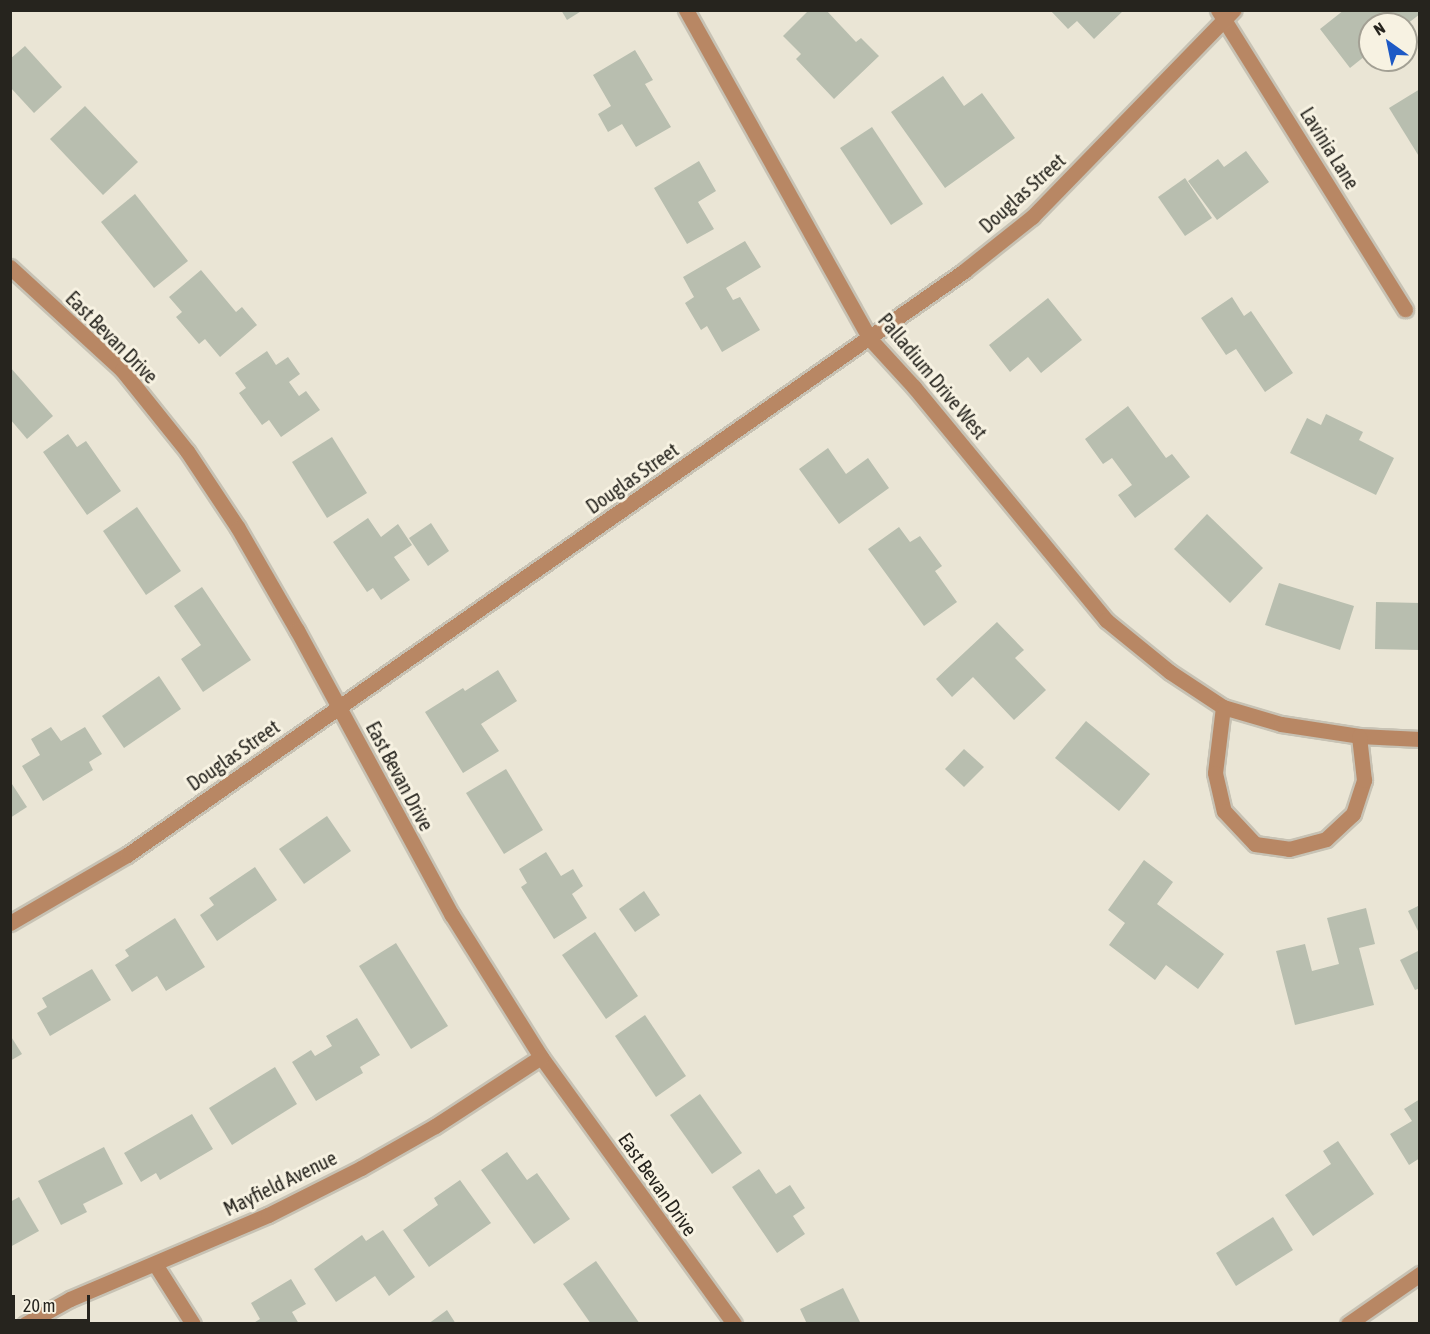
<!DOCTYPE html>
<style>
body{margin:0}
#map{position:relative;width:1430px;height:1334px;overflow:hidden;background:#eae5d5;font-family:"Asap Condensed",sans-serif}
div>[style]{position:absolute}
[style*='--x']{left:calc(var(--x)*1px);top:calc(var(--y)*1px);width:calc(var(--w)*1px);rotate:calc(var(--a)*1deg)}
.building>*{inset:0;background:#b8beaf}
.roads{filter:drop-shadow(2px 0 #c7c2b4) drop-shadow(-2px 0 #c7c2b4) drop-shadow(0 2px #c7c2b4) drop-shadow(0 -2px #c7c2b4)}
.minor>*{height:15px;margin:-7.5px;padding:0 7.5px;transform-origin:7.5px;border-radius:7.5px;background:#b88764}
span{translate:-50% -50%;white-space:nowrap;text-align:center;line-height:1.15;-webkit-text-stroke:6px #f7f2e2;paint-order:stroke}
.street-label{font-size:20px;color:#26241e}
.frame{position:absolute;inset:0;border:12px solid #26241e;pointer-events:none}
.north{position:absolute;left:1358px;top:12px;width:60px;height:60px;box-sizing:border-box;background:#f7f2e2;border:2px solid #a3a094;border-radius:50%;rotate:327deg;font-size:16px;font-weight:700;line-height:24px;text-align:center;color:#26241e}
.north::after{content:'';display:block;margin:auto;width:21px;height:27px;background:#1d59c5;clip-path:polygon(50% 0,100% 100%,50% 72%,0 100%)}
.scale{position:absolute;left:12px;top:1295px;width:78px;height:27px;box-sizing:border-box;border:3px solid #26241e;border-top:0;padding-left:8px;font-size:18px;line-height:21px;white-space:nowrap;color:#26241e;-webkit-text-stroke:4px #f7f2e2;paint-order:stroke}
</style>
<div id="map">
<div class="building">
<div style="clip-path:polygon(561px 10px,583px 10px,567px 20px)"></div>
<div style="clip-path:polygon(809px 10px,826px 10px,856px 42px,861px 38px,879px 56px,834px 99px,796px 59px,801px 54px,783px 36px)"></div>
<div style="clip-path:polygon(1050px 10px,1124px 10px,1094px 39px,1077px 21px,1068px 29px)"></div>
<div style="clip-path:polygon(1344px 10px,1420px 10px,1420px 14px,1407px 24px,1370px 24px,1370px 52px,1350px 68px,1320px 29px)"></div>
<div style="clip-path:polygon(25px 46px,62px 87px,34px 113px,10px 87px,10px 59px)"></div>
<div style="clip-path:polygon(635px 50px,653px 80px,645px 84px,671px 127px,636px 147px,622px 124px,608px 132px,598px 114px,611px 106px,593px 75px)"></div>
<div style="clip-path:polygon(943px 76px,964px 106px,982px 93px,1015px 138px,945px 188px,891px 112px)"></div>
<div style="clip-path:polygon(1420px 89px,1420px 158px,1389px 108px)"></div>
<div style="clip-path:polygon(85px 106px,138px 162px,103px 195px,50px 139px)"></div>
<div style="clip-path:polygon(872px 127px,923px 204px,891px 225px,840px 148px)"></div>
<div style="clip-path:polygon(1246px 151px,1269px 182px,1217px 220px,1188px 181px,1218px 159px,1224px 167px)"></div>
<div style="clip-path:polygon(699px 161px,716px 191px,698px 202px,714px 229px,687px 244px,654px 188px)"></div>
<div style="clip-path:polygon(1185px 178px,1212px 218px,1185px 236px,1158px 197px)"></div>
<div style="clip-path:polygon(135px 194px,188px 261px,154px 288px,101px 222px)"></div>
<div style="clip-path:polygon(745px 241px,761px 267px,726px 288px,733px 300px,740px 297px,760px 330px,722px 352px,707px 326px,701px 330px,685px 303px,694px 297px,683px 277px)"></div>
<div style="clip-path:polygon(201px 270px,236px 312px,242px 307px,257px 325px,220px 357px,205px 339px,199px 344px,176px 317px,182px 312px,169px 297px)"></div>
<div style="clip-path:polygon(1232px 297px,1244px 316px,1251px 311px,1293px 373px,1265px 392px,1236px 349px,1226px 355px,1201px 318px)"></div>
<div style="clip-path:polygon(1048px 298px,1082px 340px,1041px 373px,1028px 357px,1010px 372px,989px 345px)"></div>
<div style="clip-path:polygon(267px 351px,276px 365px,288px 357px,300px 374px,289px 382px,299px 396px,306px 391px,320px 410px,281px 437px,269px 420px,262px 425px,239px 393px,246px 388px,235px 373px)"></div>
<div style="clip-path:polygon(10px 367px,53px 416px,27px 439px,10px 419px)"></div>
<div style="clip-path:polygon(1128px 406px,1166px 458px,1172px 454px,1190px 477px,1135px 518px,1118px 495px,1132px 485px,1112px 458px,1103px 464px,1085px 439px)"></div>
<div style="clip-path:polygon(1326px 414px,1363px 432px,1359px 440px,1394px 458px,1376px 495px,1290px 453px,1307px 418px,1321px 425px)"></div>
<div style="clip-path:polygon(68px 434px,77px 447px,86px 441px,121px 491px,87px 515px,43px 452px)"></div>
<div style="clip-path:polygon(332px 437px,367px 493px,327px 518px,292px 462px)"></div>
<div style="clip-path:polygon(828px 448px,846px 474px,868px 458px,889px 488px,839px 524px,799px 469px)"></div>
<div style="clip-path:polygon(137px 507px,181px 571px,146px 595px,103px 531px)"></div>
<div style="clip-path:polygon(1207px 514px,1263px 568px,1230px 603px,1174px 549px)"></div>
<div style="clip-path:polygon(368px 518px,381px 537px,398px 524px,412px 545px,394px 557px,410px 580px,381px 600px,373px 588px,367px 592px,333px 542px)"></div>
<div style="clip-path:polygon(431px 523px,449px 551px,428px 566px,409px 538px)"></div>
<div style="clip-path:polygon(899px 527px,910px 542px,920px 536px,942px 566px,935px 571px,957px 602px,924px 626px,868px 549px)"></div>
<div style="clip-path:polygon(1279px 583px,1354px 606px,1340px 650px,1265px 625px)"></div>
<div style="clip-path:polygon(202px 587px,251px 660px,203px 692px,181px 659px,201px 645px,174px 606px)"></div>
<div style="clip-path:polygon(1376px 602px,1420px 603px,1420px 650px,1375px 649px)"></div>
<div style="clip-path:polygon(997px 622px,1024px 650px,1015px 658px,1046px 690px,1014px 720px,973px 677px,952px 697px,936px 679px)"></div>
<div style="clip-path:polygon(498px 670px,517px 701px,481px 724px,499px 751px,463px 773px,425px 712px,463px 688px,465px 691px)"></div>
<div style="clip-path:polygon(159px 676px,181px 709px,124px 748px,102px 716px)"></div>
<div style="clip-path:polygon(1086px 721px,1150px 774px,1119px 811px,1055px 758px)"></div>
<div style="clip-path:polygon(51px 727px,61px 741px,85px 727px,102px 754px,89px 762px,93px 770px,43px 801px,22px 766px,40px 755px,31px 739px)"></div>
<div style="clip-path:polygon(964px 749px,984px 767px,964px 787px,945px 769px)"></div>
<div style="clip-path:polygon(506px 769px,543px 830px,504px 854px,466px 793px)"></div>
<div style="clip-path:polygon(10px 781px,27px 807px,10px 818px)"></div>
<div style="clip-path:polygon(327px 816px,351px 851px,304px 884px,279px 849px)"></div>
<div style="clip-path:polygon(546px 852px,561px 876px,573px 869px,583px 886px,572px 894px,587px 918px,554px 939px,521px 887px,527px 883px,519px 869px)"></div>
<div style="clip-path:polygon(1144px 860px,1173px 882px,1157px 904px,1224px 954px,1198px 989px,1166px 965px,1155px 980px,1109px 945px,1125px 923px,1108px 910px)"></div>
<div style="clip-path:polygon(255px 867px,277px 900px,217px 941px,200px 915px,214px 905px,209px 898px)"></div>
<div style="clip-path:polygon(644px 891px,660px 915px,635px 932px,619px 909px)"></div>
<div style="clip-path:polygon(1420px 905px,1420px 935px,1408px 911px)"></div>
<div style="clip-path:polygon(1366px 908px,1375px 944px,1359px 948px,1374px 1005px,1295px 1025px,1276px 951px,1305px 944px,1312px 971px,1339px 964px,1327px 918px)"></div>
<div style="clip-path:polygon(175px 918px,205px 967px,166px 991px,157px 976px,132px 992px,115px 965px,129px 956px,125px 950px)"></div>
<div style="clip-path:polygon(595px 932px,638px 996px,606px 1019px,562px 955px)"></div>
<div style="clip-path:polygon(396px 943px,448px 1026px,411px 1049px,359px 966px)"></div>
<div style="clip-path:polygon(1420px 950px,1420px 988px,1415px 990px,1400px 960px)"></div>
<div style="clip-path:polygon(92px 969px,111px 1000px,50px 1036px,37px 1013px,47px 1007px,42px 998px)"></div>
<div style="clip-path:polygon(645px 1015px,686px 1076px,656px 1097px,615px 1036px)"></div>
<div style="clip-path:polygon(357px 1018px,380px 1055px,360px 1067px,363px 1073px,316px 1101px,292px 1062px,311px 1050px,315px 1056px,332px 1046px,326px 1036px)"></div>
<div style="clip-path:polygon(10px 1035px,22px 1054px,10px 1061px)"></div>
<div style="clip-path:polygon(275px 1067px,297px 1104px,232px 1145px,209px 1108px)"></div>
<div style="clip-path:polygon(700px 1094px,742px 1153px,712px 1174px,670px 1115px)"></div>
<div style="clip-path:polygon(1420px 1099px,1420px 1158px,1409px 1165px,1390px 1134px,1412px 1121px,1404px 1109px)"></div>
<div style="clip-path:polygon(192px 1114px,213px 1149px,160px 1180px,156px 1173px,141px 1182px,124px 1153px)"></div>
<div style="clip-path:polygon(1338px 1141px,1374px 1194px,1313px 1236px,1285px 1195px,1331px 1164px,1323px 1151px)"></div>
<div style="clip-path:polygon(104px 1147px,123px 1184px,83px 1204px,87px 1212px,61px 1225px,38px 1181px)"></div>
<div style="clip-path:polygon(507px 1152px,527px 1180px,537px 1173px,570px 1219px,534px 1244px,481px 1170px)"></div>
<div style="clip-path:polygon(759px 1169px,776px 1194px,790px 1185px,805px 1208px,793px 1216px,805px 1234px,777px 1253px,732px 1187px)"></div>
<div style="clip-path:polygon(460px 1180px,491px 1223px,429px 1267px,403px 1230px,438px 1205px,434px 1198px)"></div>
<div style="clip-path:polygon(19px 1197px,39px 1231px,10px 1247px,10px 1202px)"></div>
<div style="clip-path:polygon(1273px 1217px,1293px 1250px,1236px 1286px,1216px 1253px)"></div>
<div style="clip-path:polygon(383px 1230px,415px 1277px,389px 1296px,375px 1276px,336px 1302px,314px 1269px,362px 1235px,366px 1241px)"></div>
<div style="clip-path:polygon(596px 1261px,640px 1324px,591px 1324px,563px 1284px)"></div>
<div style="clip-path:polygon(291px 1279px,306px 1304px,292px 1312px,299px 1324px,252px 1324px,260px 1319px,251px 1303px)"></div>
<div style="clip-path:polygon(843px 1288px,861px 1324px,807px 1324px,800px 1309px)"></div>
<div style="clip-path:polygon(447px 1310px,456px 1324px,428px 1324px)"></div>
</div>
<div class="roads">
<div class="minor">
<div style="--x:686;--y:10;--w:377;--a:60.8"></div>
<div style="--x:870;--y:339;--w:65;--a:47.5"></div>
<div style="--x:914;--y:387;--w:302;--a:50.5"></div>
<div style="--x:1106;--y:620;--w:82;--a:39.1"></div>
<div style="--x:1170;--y:672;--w:64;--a:33.4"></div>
<div style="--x:1223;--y:707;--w:60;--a:16.3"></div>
<div style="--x:1281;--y:724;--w:79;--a:8.7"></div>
<div style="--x:1359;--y:736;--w:61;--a:2.8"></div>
<div style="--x:1218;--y:10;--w:353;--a:58"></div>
<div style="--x:10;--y:267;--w:152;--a:42.6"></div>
<div style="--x:122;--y:370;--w:104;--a:51.3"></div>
<div style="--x:187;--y:451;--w:92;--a:56.5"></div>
<div style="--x:238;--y:528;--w:118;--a:60"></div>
<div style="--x:297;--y:630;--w:324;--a:61.5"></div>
<div style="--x:452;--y:915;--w:168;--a:57.9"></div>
<div style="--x:541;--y:1057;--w:329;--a:54.1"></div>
<div style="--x:1223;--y:707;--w:66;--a:96.9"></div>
<div style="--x:1215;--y:773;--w:39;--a:77"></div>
<div style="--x:1224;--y:811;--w:45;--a:46.8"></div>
<div style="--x:1255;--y:844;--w:34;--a:8"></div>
<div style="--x:1289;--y:849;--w:38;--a:-15"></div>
<div style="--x:1326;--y:839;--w:37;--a:-43"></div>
<div style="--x:1353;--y:814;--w:36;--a:-72"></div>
<div style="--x:1364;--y:780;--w:44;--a:-96.5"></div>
<div style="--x:10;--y:923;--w:135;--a:-30.2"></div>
<div style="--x:127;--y:855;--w:1021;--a:-34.9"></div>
<div style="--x:964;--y:271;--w:87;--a:-38.5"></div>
<div style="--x:1032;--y:217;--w:289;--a:-45.8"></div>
<div style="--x:155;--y:1264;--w:71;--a:57.7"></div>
<div style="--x:25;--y:1324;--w:51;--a:-29.1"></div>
<div style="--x:70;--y:1299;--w:215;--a:-23"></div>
<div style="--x:268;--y:1215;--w:104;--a:-26.8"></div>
<div style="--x:361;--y:1168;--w:85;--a:-29.6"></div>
<div style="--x:435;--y:1126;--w:126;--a:-33.1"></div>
<div style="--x:1348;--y:1324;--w:88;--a:-34.8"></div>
</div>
</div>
<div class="street-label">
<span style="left:1330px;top:148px;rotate:58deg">Lavinia Lane</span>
<span style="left:1022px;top:193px;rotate:-42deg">Douglas Street</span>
<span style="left:112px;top:337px;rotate:45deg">East Bevan Drive</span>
<span style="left:933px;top:376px;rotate:50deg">Palladium Drive West</span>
<span style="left:632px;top:478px;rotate:-35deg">Douglas Street</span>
<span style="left:233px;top:755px;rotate:-35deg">Douglas Street</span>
<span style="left:400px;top:776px;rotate:62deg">East Bevan Drive</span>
<span style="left:280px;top:1183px;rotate:-26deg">Mayfield Avenue</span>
<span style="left:658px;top:1184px;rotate:55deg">East Bevan Drive</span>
</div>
<div class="frame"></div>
<div class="north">N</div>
<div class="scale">20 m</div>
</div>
